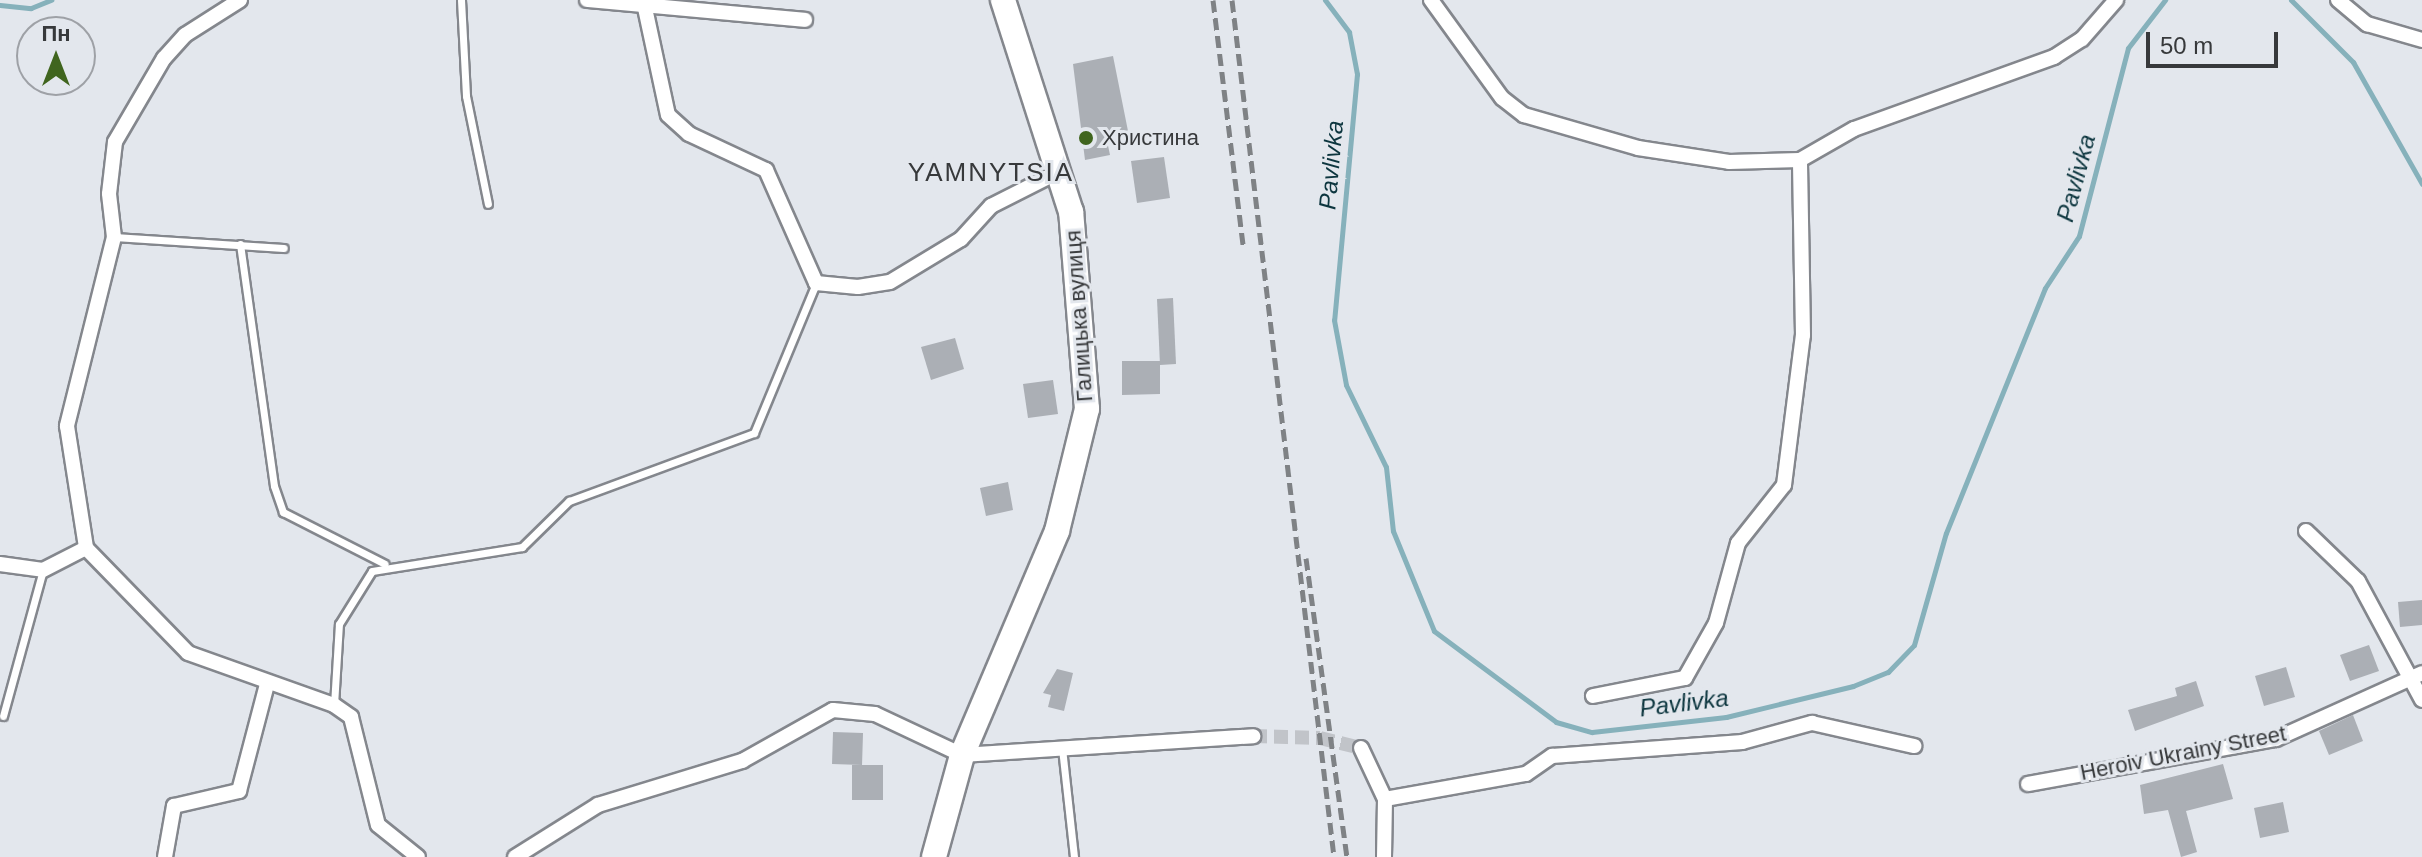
<!DOCTYPE html>
<meta charset="utf-8">
<style>
body{margin:0}
#map{position:relative;width:2422px;height:857px;overflow:hidden;background:#e3e7ed;font-family:Arial,sans-serif}
div>[style]{position:absolute}
[style*='--x']{left:calc(var(--x)*1px);top:calc(var(--y)*1px);width:calc(var(--w)*1px);rotate:calc(var(--a)*1deg)}
.stream>*{height:5px;margin:-2.5px;padding:0 2.5px;transform-origin:2.5px;border-radius:2.5px;background:#86b1bb}
.building>*{inset:0;background:#abafb5}
.street-tunnel>*{height:14px;margin-top:-7px;transform-origin:0;background:repeating-linear-gradient(90deg,#c1c4c9 0 14px,transparent 0 21px)}
.roads{filter:drop-shadow(2px 0 #84878d) drop-shadow(-2px 0 #84878d) drop-shadow(0 2px #84878d) drop-shadow(0 -2px #84878d)}
.lane>*{height:7px;margin:-3.5px;padding:0 3.5px;transform-origin:3.5px;border-radius:3.5px;background:#fff}
.street>*{height:14px;margin:-7px;padding:0 7px;transform-origin:7px;border-radius:7px;background:#fff}
.primary>*{height:24px;margin:-12px;padding:0 12px;transform-origin:12px;border-radius:12px;background:#fff}
.rail>*{height:5px;margin-top:-2.5px;transform-origin:0;background:repeating-linear-gradient(90deg,#7f8285 0 12px,transparent 0 18px)}
.dots>*{width:22px;height:22px;translate:-50% -50%;box-sizing:border-box;border:4px solid #e3e7ed;border-radius:50%}
span{translate:-50% -50%;white-space:nowrap;text-align:center;line-height:1.15;-webkit-text-stroke:6px #e3e7ed;paint-order:stroke}
.poi-label{font-size:22px;color:#37393b}
.left{translate:0 -50%;text-align:left}
.street-label{font-size:22px;color:#37393b}
.water-label{font-size:24px;color:#0d363f;font-style:italic}
.quarter-label{font-size:26px;color:#37393b;letter-spacing:2px}
.north{position:absolute;left:16px;top:16px;width:80px;height:80px;box-sizing:border-box;background:#e3e7ed;border:2px solid #9ea1a6;border-radius:50%;rotate:0deg;font-size:22px;font-weight:700;line-height:32px;text-align:center;color:#37393b}
.north::after{content:'';display:block;margin:auto;width:28px;height:36px;background:#40651e;clip-path:polygon(50% 0,100% 100%,50% 72%,0 100%)}
.scale{position:absolute;left:2146px;top:32px;width:132px;height:36px;box-sizing:border-box;border:4px solid #37393b;border-top:0;padding-left:10px;font-size:24px;line-height:28px;white-space:nowrap;color:#37393b;-webkit-text-stroke:6px #e3e7ed;paint-order:stroke}
</style>
<div id="map">
<div class="stream">
<div style="--x:1325;--y:0;--w:40;--a:53"></div>
<div style="--x:1349;--y:32;--w:43;--a:79.2"></div>
<div style="--x:1357;--y:74;--w:247;--a:95.3"></div>
<div style="--x:1334;--y:320;--w:66;--a:79.5"></div>
<div style="--x:1346;--y:385;--w:91;--a:64"></div>
<div style="--x:1386;--y:467;--w:64;--a:83.8"></div>
<div style="--x:1393;--y:531;--w:108;--a:67.7"></div>
<div style="--x:1434;--y:631;--w:152;--a:36.7"></div>
<div style="--x:1556;--y:722;--w:37;--a:16"></div>
<div style="--x:1592;--y:732;--w:135;--a:-6.4"></div>
<div style="--x:1726;--y:717;--w:131;--a:-13.7"></div>
<div style="--x:1853;--y:686;--w:38;--a:-22"></div>
<div style="--x:1888;--y:672;--w:37;--a:-46"></div>
<div style="--x:1914;--y:645;--w:116;--a:-74.1"></div>
<div style="--x:1946;--y:533;--w:264;--a:-68"></div>
<div style="--x:2045;--y:288;--w:62;--a:-56.8"></div>
<div style="--x:2079;--y:236;--w:194;--a:-75.4"></div>
<div style="--x:2128;--y:48;--w:61;--a:-52.4"></div>
<div style="--x:2291;--y:0;--w:88;--a:45"></div>
<div style="--x:2353;--y:62;--w:140;--a:60.5"></div>
<div style="--x:0;--y:5;--w:31;--a:6"></div>
<div style="--x:31;--y:8;--w:22;--a:-22"></div>
</div>
<div class="building">
<div style="clip-path:polygon(1113px 56px,1128px 131px,1106px 136px,1110px 155px,1085px 160px,1073px 64px)"></div>
<div style="clip-path:polygon(1164px 157px,1170px 198px,1137px 203px,1131px 161px)"></div>
<div style="clip-path:polygon(1173px 298px,1176px 364px,1160px 365px,1157px 299px)"></div>
<div style="clip-path:polygon(955px 338px,964px 369px,931px 380px,921px 347px)"></div>
<div style="clip-path:polygon(1122px 361px,1160px 361px,1160px 394px,1122px 395px)"></div>
<div style="clip-path:polygon(1053px 380px,1058px 414px,1028px 418px,1023px 384px)"></div>
<div style="clip-path:polygon(1008px 482px,1013px 510px,986px 516px,980px 488px)"></div>
<div style="clip-path:polygon(2422px 600px,2422px 625px,2400px 627px,2398px 602px)"></div>
<div style="clip-path:polygon(2369px 645px,2379px 671px,2350px 681px,2340px 655px)"></div>
<div style="clip-path:polygon(2286px 667px,2295px 697px,2264px 706px,2255px 676px)"></div>
<div style="clip-path:polygon(1057px 669px,1073px 673px,1064px 711px,1048px 707px,1051px 695px,1043px 693px)"></div>
<div style="clip-path:polygon(2196px 681px,2204px 706px,2135px 731px,2128px 710px,2177px 696px,2175px 688px)"></div>
<div style="clip-path:polygon(2353px 715px,2363px 741px,2329px 755px,2319px 731px)"></div>
<div style="clip-path:polygon(833px 732px,863px 733px,862px 765px,832px 764px)"></div>
<div style="clip-path:polygon(2223px 764px,2233px 799px,2186px 811px,2197px 852px,2181px 857px,2168px 810px,2144px 814px,2140px 785px)"></div>
<div style="clip-path:polygon(852px 765px,883px 765px,883px 800px,852px 800px)"></div>
<div style="clip-path:polygon(2283px 802px,2289px 832px,2260px 838px,2254px 808px)"></div>
</div>
<div class="street-tunnel">
<div style="--x:1253;--y:736;--w:67;--a:1.7"></div>
<div style="--x:1320;--y:738;--w:42;--a:13.7"></div>
</div>
<div class="roads">
<div class="lane">
<div style="--x:461;--y:0;--w:96;--a:87"></div>
<div style="--x:466;--y:96;--w:110;--a:78.5"></div>
<div style="--x:114;--y:237;--w:170;--a:3.7"></div>
<div style="--x:240;--y:244;--w:244;--a:82"></div>
<div style="--x:274;--y:486;--w:28;--a:71"></div>
<div style="--x:283;--y:512;--w:114;--a:27"></div>
<div style="--x:334;--y:705;--w:81;--a:-86.5"></div>
<div style="--x:339;--y:624;--w:62;--a:-58.1"></div>
<div style="--x:372;--y:571;--w:152;--a:-9.1"></div>
<div style="--x:522;--y:547;--w:66;--a:-44.4"></div>
<div style="--x:569;--y:501;--w:197;--a:-20.2"></div>
<div style="--x:754;--y:433;--w:162;--a:-67.5"></div>
<div style="--x:3;--y:716;--w:151;--a:-74.7"></div>
<div style="--x:1062;--y:748;--w:110;--a:83.7"></div>
</div>
<div class="street">
<div style="--x:240;--y:0;--w:65;--a:147.5"></div>
<div style="--x:185;--y:35;--w:31;--a:132"></div>
<div style="--x:164;--y:58;--w:97;--a:120.3"></div>
<div style="--x:115;--y:142;--w:52;--a:96.6"></div>
<div style="--x:109;--y:194;--w:43;--a:83.4"></div>
<div style="--x:114;--y:237;--w:195;--a:104"></div>
<div style="--x:67;--y:426;--w:123;--a:81.1"></div>
<div style="--x:86;--y:548;--w:146;--a:45.8"></div>
<div style="--x:188;--y:653;--w:155;--a:19.6"></div>
<div style="--x:334;--y:705;--w:21;--a:35"></div>
<div style="--x:351;--y:717;--w:111;--a:76"></div>
<div style="--x:378;--y:825;--w:51;--a:38.7"></div>
<div style="--x:587;--y:0;--w:219;--a:5.2"></div>
<div style="--x:1431;--y:0;--w:121;--a:54.1"></div>
<div style="--x:1502;--y:98;--w:28;--a:38"></div>
<div style="--x:1524;--y:115;--w:119;--a:16.1"></div>
<div style="--x:1638;--y:148;--w:92;--a:8.7"></div>
<div style="--x:1729;--y:162;--w:71;--a:-1.6"></div>
<div style="--x:1800;--y:160;--w:62;--a:-29.9"></div>
<div style="--x:1854;--y:129;--w:213;--a:-19.8"></div>
<div style="--x:2054;--y:57;--w:33;--a:-33"></div>
<div style="--x:2082;--y:39;--w:52;--a:-48.9"></div>
<div style="--x:2338;--y:0;--w:38;--a:40"></div>
<div style="--x:2367;--y:24;--w:57;--a:16.2"></div>
<div style="--x:645;--y:8;--w:109;--a:77.9"></div>
<div style="--x:668;--y:115;--w:28;--a:42"></div>
<div style="--x:689;--y:134;--w:85;--a:25.1"></div>
<div style="--x:766;--y:170;--w:124;--a:66.1"></div>
<div style="--x:816;--y:283;--w:42;--a:5.4"></div>
<div style="--x:858;--y:287;--w:32;--a:-9"></div>
<div style="--x:890;--y:282;--w:83;--a:-31.2"></div>
<div style="--x:961;--y:239;--w:45;--a:-47.7"></div>
<div style="--x:991;--y:206;--w:77;--a:-26.9"></div>
<div style="--x:2306;--y:531;--w:72;--a:43.9"></div>
<div style="--x:2358;--y:581;--w:135;--a:61.7"></div>
<div style="--x:0;--y:564;--w:43;--a:7.9"></div>
<div style="--x:43;--y:570;--w:48;--a:-27.1"></div>
<div style="--x:1593;--y:696;--w:94;--a:-11.1"></div>
<div style="--x:1685;--y:678;--w:63;--a:-60.6"></div>
<div style="--x:1716;--y:623;--w:83;--a:-74.6"></div>
<div style="--x:1738;--y:543;--w:74;--a:-51.6"></div>
<div style="--x:1784;--y:485;--w:151;--a:-82.8"></div>
<div style="--x:1803;--y:335;--w:175;--a:-91"></div>
<div style="--x:1361;--y:748;--w:56;--a:64.8"></div>
<div style="--x:2028;--y:784;--w:252;--a:-10.3"></div>
<div style="--x:2276;--y:739;--w:160;--a:-24.3"></div>
<div style="--x:165;--y:857;--w:52;--a:-80"></div>
<div style="--x:174;--y:806;--w:67;--a:-13"></div>
<div style="--x:239;--y:791;--w:111;--a:-75.3"></div>
<div style="--x:515;--y:857;--w:98;--a:-32.1"></div>
<div style="--x:598;--y:805;--w:151;--a:-17"></div>
<div style="--x:742;--y:761;--w:104;--a:-29.3"></div>
<div style="--x:833;--y:710;--w:42;--a:5.4"></div>
<div style="--x:875;--y:714;--w:96;--a:25.2"></div>
<div style="--x:962;--y:755;--w:292;--a:-3.7"></div>
<div style="--x:1384;--y:857;--w:58;--a:-89"></div>
<div style="--x:1385;--y:799;--w:143;--a:-10.1"></div>
<div style="--x:1526;--y:774;--w:32;--a:-35"></div>
<div style="--x:1552;--y:756;--w:191;--a:-4.2"></div>
<div style="--x:1742;--y:742;--w:73;--a:-15.2"></div>
<div style="--x:1812;--y:723;--w:105;--a:12.7"></div>
</div>
<div class="primary">
<div style="--x:934;--y:857;--w:106;--a:-74.6"></div>
<div style="--x:962;--y:755;--w:243;--a:-67"></div>
<div style="--x:1057;--y:531;--w:126;--a:-76.2"></div>
<div style="--x:1087;--y:409;--w:198;--a:-94.6"></div>
<div style="--x:1071;--y:212;--w:223;--a:-107.8"></div>
</div>
</div>
<div class="rail">
<div style="--x:1213;--y:0;--w:247;--a:83"></div>
<div style="--x:1232;--y:0;--w:863;--a:83.21"></div>
<div style="--x:1306;--y:558;--w:302;--a:82.2"></div>
</div>
<div class="dots">
<div style="left:1086px;top:138px;background:#40651e"></div>
</div>
<div class="poi-label">
<span class="left" style="left:1102px;top:138px">Христина</span>
</div>
<div class="street-label">
<span style="left:1079px;top:316px;rotate:-94deg">Галицька вулиця</span>
<span style="left:2183px;top:753px;rotate:-11deg">Heroiv Ukrainy Street</span>
</div>
<div class="water-label">
<span style="left:1331px;top:165px;rotate:-85deg">Pavlivka</span>
<span style="left:2076px;top:178px;rotate:-75deg">Pavlivka</span>
<span style="left:1684px;top:703px;rotate:-7deg">Pavlivka</span>
</div>
<div class="quarter-label">
<span style="left:991px;top:173px">YAMNYTSIA</span>
</div>
<div class="north">Пн</div>
<div class="scale">50 m</div>
</div>
